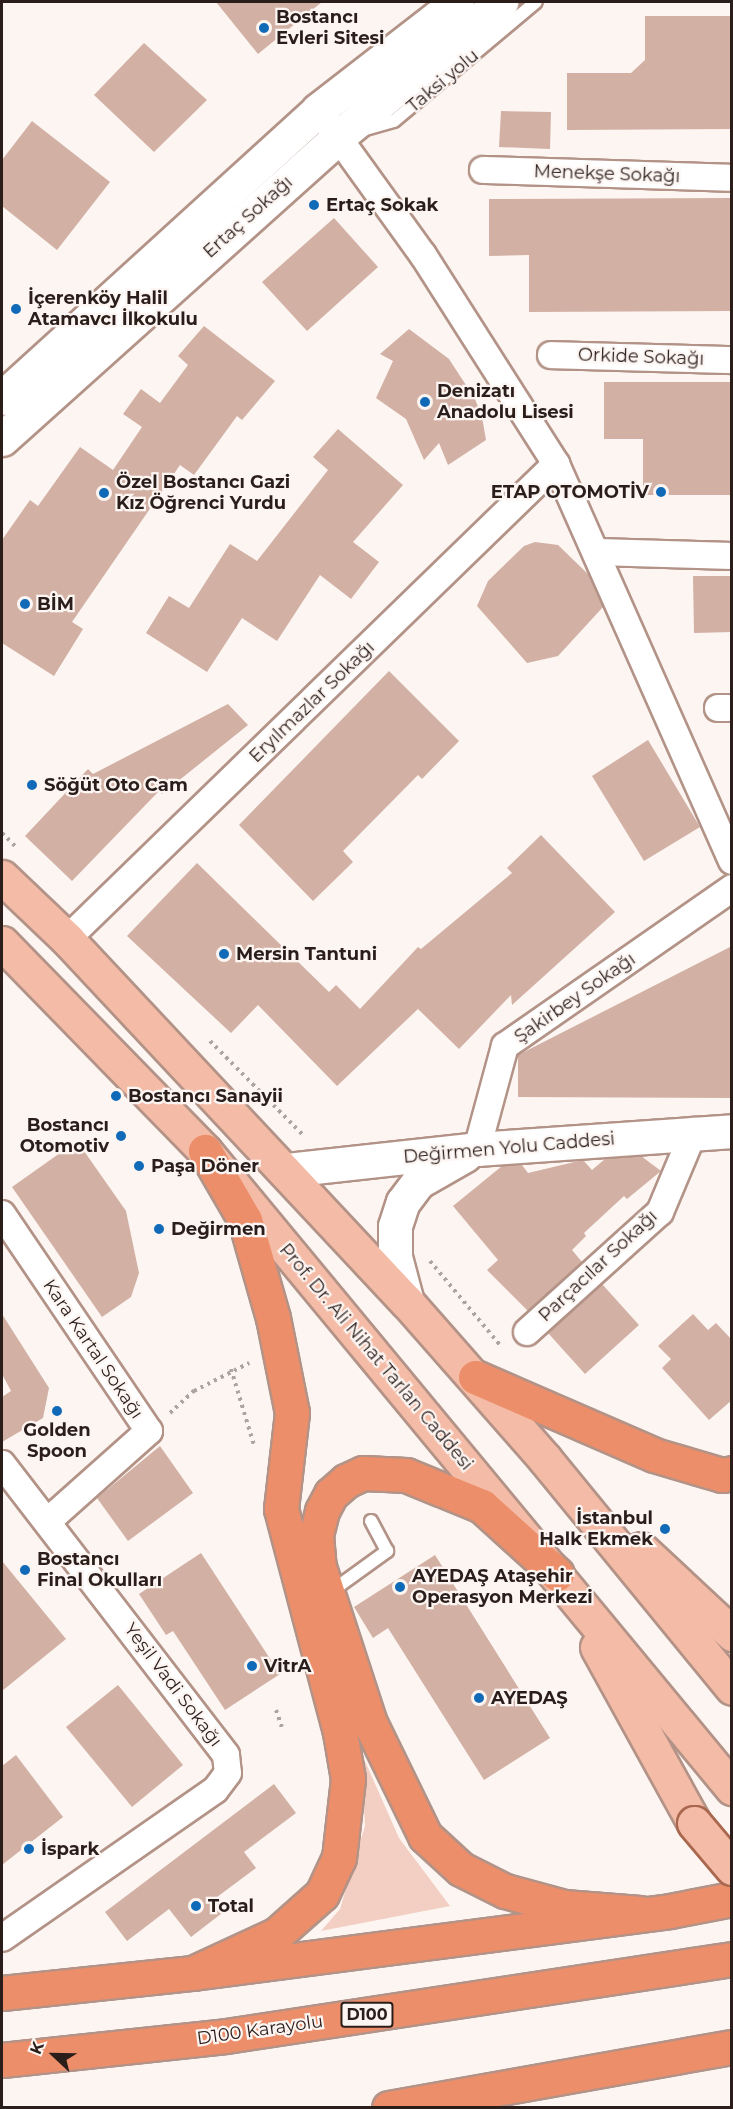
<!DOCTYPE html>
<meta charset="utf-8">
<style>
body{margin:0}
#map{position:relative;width:733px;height:2109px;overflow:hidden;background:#fcf5f2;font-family:Montserrat,sans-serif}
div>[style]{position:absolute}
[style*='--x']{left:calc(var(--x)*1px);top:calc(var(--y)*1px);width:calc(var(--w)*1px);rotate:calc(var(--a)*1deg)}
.green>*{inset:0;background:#f2cfc2}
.building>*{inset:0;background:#d2b0a4}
.path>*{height:4px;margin-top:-2px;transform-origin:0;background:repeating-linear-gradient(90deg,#ada4a1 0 3px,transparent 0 7.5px)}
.roads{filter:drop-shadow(2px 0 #b39387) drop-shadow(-2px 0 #b39387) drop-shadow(0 2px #b39387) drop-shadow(0 -2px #b39387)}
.lane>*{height:12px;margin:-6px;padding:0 6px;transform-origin:6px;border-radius:6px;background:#fff}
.street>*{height:26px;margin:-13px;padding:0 13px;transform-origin:13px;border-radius:13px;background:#fff}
.secondary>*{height:33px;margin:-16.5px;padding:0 16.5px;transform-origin:16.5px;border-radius:16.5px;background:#fff}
.primary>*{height:33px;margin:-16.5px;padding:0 16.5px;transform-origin:16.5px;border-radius:16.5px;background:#f4bba6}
.highway>*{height:33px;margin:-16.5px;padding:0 16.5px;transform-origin:16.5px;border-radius:16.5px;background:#ed8e6a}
.bridges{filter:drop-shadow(2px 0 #a9674e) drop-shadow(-2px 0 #a9674e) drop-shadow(0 2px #a9674e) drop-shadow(0 -2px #a9674e)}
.primary-bridge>*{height:33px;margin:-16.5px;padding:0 16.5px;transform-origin:16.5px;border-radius:16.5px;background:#f4bba6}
.dots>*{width:16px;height:16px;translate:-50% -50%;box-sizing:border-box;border:3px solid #fcf5f2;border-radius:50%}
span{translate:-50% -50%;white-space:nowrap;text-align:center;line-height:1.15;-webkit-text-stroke:4.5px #fcf5f2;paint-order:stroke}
.shield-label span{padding:2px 4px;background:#fcf5f2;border:2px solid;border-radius:4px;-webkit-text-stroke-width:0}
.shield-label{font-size:16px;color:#2b1e1a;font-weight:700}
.poi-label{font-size:18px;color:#2b1e1a;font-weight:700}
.left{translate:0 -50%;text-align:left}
.right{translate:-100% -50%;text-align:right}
.street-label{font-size:18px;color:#2b1e1a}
.frame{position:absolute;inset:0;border:3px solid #2b1e1a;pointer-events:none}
.north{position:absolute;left:24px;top:2025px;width:60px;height:60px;-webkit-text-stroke:4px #fcf5f2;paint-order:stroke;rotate:292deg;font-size:16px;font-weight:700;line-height:24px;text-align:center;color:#2b1e1a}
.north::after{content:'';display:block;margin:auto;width:21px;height:27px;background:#2b1e1a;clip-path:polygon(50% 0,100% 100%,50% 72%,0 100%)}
</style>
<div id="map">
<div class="green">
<div style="clip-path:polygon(361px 1752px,399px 1838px,450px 1906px,321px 1931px,340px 1909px,365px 1826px)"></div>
</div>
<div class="building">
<div style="clip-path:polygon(216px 2px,322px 2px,258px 54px)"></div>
<div style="clip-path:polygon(645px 16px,732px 16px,732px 129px,567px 130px,567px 73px,631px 73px,645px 60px)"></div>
<div style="clip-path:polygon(144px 43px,207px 100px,154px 152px,94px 95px)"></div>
<div style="clip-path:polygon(501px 111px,551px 112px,550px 149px,499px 147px)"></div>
<div style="clip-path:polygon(32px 121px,110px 182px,57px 250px,2px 206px,2px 160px)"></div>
<div style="clip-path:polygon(732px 198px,732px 311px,529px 312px,529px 255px,489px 256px,489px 199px)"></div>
<div style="clip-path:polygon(334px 218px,378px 267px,307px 331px,262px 282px)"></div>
<div style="clip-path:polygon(204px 326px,275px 381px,242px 420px,237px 416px,194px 475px,180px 465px,72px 622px,83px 629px,54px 676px,2px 643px,2px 540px,30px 500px,38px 506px,80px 447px,113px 470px,142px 427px,123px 414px,141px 389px,160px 403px,188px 365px,178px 356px)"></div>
<div style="clip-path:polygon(409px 329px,449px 359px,475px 399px,482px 417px,486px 440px,448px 465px,439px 443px,424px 460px,406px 419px,376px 398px,393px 361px,380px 354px)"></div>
<div style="clip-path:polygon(604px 382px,732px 382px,732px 495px,643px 495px,643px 439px,604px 439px)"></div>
<div style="clip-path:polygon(338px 429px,403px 485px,353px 542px,379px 562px,351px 599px,320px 575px,277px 641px,242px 618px,207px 672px,146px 633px,169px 596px,189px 608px,230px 544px,257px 561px,328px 470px,313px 457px)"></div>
<div style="clip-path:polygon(535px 542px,558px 545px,589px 575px,603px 607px,558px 656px,527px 663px,477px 606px,488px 581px,524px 546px)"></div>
<div style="clip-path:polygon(693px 576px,732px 576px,732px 632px,694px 633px)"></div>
<div style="clip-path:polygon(389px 671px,459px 741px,422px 779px,418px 775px,343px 851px,353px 862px,313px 901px,239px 825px)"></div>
<div style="clip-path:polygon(228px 704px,248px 725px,162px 794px,159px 791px,72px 881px,25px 836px,88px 769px,93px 774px)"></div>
<div style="clip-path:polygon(648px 740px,700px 827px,644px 861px,592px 776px)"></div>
<div style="clip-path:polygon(541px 835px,615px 912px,512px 1005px,511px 995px,459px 1049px,418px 1009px,337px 1086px,258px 1005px,231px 1033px,127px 936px,197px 863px,329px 992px,336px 985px,360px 1009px,418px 947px,421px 949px,512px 873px,507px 868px)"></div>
<div style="clip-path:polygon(732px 946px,732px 1098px,518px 1097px,518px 1055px)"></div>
<div style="clip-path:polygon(77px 1141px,126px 1211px,139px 1273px,131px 1297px,102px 1317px,12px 1187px)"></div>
<div style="clip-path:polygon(641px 1156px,661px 1171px,627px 1199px,624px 1196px,584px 1233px,586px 1236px,572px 1250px,582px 1262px,528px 1311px,487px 1270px,498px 1260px,453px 1206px,502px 1166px,522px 1165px,528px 1173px,583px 1160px,592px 1170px,605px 1159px)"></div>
<div style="clip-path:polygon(602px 1284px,639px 1325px,585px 1374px,548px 1333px)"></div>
<div style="clip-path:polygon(2px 1314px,49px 1388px,43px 1418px,2px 1442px,2px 1397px,11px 1391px,2px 1374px)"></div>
<div style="clip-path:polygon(693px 1314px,708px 1330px,716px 1323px,732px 1340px,732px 1400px,709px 1420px,662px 1368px,671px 1359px,658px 1346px)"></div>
<div style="clip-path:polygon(160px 1446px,193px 1493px,128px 1541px,97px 1498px)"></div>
<div style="clip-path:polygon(201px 1553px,280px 1674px,225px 1710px,173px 1631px,166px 1635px,139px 1594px)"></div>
<div style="clip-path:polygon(435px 1555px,550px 1738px,484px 1780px,388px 1628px,373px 1638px,354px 1607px)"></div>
<div style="clip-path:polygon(2px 1561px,66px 1639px,2px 1691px)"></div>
<div style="clip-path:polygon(118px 1685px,183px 1765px,132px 1807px,66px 1727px)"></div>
<div style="clip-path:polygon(16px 1755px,63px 1817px,2px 1865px,2px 1766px)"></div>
<div style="clip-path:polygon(274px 1784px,296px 1813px,244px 1852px,256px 1868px,217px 1897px,226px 1910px,191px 1937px,169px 1909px,127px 1941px,105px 1912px)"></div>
</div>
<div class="path">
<div style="--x:2;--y:833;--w:20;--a:45"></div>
<div style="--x:210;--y:1041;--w:134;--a:45.3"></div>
<div style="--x:430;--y:1261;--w:109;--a:50.2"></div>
<div style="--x:231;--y:1369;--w:79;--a:73.2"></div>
<div style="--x:170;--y:1413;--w:33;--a:-43"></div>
<div style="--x:194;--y:1391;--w:62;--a:-27"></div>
<div style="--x:276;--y:1710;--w:18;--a:71"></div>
</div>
<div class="roads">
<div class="lane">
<div style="--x:362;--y:130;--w:33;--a:-16"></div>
<div style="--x:394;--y:121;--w:185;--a:-40"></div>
<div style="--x:329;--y:1593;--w:72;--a:-35.9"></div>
<div style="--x:387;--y:1551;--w:34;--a:-118"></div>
</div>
<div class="street">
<div style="--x:327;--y:122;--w:164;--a:54.2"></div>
<div style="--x:423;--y:255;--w:248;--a:57.5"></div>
<div style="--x:556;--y:464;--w:434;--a:66.1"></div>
<div style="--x:483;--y:170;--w:249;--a:1.8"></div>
<div style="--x:551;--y:355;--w:181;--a:1.6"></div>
<div style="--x:598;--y:552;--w:134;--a:1.7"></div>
<div style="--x:718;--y:708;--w:14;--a:0"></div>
<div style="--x:67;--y:939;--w:682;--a:-44.17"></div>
<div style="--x:477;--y:1149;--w:107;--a:-74.8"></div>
<div style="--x:505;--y:1046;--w:277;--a:-34.8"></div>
<div style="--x:2;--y:1214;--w:262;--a:55.9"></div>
<div style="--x:149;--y:1431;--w:135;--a:138.3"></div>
<div style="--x:527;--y:1332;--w:179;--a:-42.1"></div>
<div style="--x:660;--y:1212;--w:88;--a:-67.2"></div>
<div style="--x:2;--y:1464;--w:367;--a:52.4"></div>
<div style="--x:226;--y:1755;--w:18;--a:84"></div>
<div style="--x:228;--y:1773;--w:21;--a:127"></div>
<div style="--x:215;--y:1790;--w:259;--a:145.2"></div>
</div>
<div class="secondary">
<div style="--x:2;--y:398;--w:428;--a:-42.3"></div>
<div style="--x:318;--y:110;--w:176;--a:-37.8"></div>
<div style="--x:2;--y:439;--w:452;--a:-41.9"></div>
<div style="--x:338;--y:137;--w:212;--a:-39.6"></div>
<div style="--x:287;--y:1170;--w:191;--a:-6.3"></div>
<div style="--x:477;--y:1149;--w:256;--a:-4"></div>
<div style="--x:407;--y:1302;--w:47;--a:-104.9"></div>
<div style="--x:395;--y:1257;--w:31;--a:-90"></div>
<div style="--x:395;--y:1226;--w:25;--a:-72"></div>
<div style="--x:403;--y:1202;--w:25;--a:-53"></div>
<div style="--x:418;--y:1182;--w:54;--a:-29.9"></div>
</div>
<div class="primary">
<div style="--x:2;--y:877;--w:90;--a:43.6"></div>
<div style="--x:67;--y:939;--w:497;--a:46.9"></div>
<div style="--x:407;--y:1302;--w:208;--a:48.7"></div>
<div style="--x:544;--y:1458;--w:297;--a:50.7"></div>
<div style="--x:2;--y:943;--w:291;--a:45.7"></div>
<div style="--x:205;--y:1151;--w:827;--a:50.4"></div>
<div style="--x:641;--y:1549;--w:125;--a:43"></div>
<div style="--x:597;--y:1647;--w:201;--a:61.1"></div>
</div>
<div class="highway">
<div style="--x:475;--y:1377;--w:195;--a:23.5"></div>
<div style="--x:654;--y:1455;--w:71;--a:16.4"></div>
<div style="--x:722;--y:1475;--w:10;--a:-11"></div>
<div style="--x:557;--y:1574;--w:101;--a:-137.8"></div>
<div style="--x:482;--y:1506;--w:82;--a:-157.8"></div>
<div style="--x:406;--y:1475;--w:43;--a:-177.3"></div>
<div style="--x:363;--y:1473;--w:19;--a:155"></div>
<div style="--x:346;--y:1481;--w:20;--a:139"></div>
<div style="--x:331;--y:1494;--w:19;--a:118"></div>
<div style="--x:322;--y:1511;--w:25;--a:104"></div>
<div style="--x:316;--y:1535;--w:32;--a:85"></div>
<div style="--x:319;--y:1567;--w:164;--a:71.9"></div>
<div style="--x:370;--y:1723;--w:126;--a:64"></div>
<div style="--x:425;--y:1836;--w:49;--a:42.5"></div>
<div style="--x:461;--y:1869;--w:49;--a:26.6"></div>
<div style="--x:505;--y:1891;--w:61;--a:15.2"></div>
<div style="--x:564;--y:1907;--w:76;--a:4.5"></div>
<div style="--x:193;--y:1973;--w:93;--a:-24.9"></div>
<div style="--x:277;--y:1934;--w:60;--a:-41.6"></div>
<div style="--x:322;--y:1894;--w:40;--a:-65"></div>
<div style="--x:339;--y:1858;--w:80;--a:-83.5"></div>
<div style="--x:348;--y:1779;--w:48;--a:-99.7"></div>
<div style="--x:340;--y:1732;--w:231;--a:-104.8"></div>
<div style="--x:281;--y:1509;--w:97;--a:-83.5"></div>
<div style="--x:292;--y:1413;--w:97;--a:-101.3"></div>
<div style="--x:273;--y:1318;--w:102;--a:-105.9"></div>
<div style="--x:245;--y:1220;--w:80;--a:-120.1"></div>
<div style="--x:2;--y:1993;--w:192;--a:-6"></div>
<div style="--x:193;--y:1973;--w:481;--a:-7.4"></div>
<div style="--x:670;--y:1911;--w:63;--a:-11"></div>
<div style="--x:2;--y:2060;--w:225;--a:-6.1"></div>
<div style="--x:226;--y:2036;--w:512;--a:-8.65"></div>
<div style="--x:389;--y:2108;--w:348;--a:-10.1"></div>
</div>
</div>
<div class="bridges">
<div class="primary-bridge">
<div style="--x:694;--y:1823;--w:59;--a:49.8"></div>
</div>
</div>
<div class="dots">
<div style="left:264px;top:28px;background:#116ab7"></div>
<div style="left:314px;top:205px;background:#116ab7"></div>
<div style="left:16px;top:309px;background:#116ab7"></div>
<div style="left:425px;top:402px;background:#116ab7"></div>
<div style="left:661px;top:492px;background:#116ab7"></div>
<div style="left:104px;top:493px;background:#116ab7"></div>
<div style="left:25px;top:604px;background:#116ab7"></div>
<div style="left:32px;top:785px;background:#116ab7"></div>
<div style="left:224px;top:954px;background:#116ab7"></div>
<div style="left:116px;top:1096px;background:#116ab7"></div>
<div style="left:121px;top:1136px;background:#116ab7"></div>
<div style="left:139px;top:1166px;background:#116ab7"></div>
<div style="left:159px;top:1229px;background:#116ab7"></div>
<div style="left:57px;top:1411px;background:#116ab7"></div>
<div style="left:665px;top:1529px;background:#116ab7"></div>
<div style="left:25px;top:1570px;background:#116ab7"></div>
<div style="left:400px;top:1587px;background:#116ab7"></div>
<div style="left:252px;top:1666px;background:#116ab7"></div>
<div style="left:479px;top:1698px;background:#116ab7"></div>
<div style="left:29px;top:1849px;background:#116ab7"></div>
<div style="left:196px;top:1906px;background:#116ab7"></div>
</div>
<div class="shield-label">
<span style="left:367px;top:2015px">D100</span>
</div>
<div class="poi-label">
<span class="left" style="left:276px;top:28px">Bostancı<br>Evleri Sitesi</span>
<span class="left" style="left:326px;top:205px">Ertaç Sokak</span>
<span class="left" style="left:28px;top:309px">İçerenköy Halil<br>Atamavcı İlkokulu</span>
<span class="left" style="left:437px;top:402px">Denizatı<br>Anadolu Lisesi</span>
<span class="left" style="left:116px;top:493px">Özel Bostancı Gazi<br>Kız Öğrenci Yurdu</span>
<span class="right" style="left:649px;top:492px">ETAP OTOMOTİV</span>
<span class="left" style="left:37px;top:604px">BİM</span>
<span class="left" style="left:44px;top:785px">Söğüt Oto Cam</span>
<span class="left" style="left:236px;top:954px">Mersin Tantuni</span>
<span class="left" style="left:128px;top:1096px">Bostancı Sanayii</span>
<span class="right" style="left:109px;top:1136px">Bostancı<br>Otomotiv</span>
<span class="left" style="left:151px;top:1166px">Paşa Döner</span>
<span class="left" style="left:171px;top:1229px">Değirmen</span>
<span style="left:57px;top:1441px">Golden<br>Spoon</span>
<span class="right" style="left:653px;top:1529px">İstanbul<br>Halk Ekmek</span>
<span class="left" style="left:37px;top:1570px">Bostancı<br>Final Okulları</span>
<span class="left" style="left:412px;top:1587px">AYEDAŞ Ataşehir<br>Operasyon Merkezi</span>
<span class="left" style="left:264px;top:1666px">VitrA</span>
<span class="left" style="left:491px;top:1698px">AYEDAŞ</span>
<span class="left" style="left:41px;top:1849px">İspark</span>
<span class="left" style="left:208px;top:1906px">Total</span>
</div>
<div class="street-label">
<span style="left:443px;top:81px;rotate:-40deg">Taksi yolu</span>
<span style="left:607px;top:174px;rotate:2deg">Menekşe Sokağı</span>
<span style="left:248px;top:217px;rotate:-42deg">Ertaç Sokağı</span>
<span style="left:641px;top:357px;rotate:2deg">Orkide Sokağı</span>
<span style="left:312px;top:702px;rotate:-44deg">Eryılmazlar Sokağı</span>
<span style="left:575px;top:998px;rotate:-35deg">Şakirbey Sokağı</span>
<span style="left:509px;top:1148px;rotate:-5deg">Değirmen Yolu Caddesi</span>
<span style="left:598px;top:1266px;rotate:-43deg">Parçacılar Sokağı</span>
<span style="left:93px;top:1349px;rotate:56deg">Kara Kartal Sokağı</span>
<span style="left:376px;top:1357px;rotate:50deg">Prof. Dr. Ali Nihat Tarlan Caddesi</span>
<span style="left:173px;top:1685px;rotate:53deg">Yeşil Vadi Sokağı</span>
<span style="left:260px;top:2030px;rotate:-8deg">D100 Karayolu</span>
</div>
<div class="frame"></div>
<div class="north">K</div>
</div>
